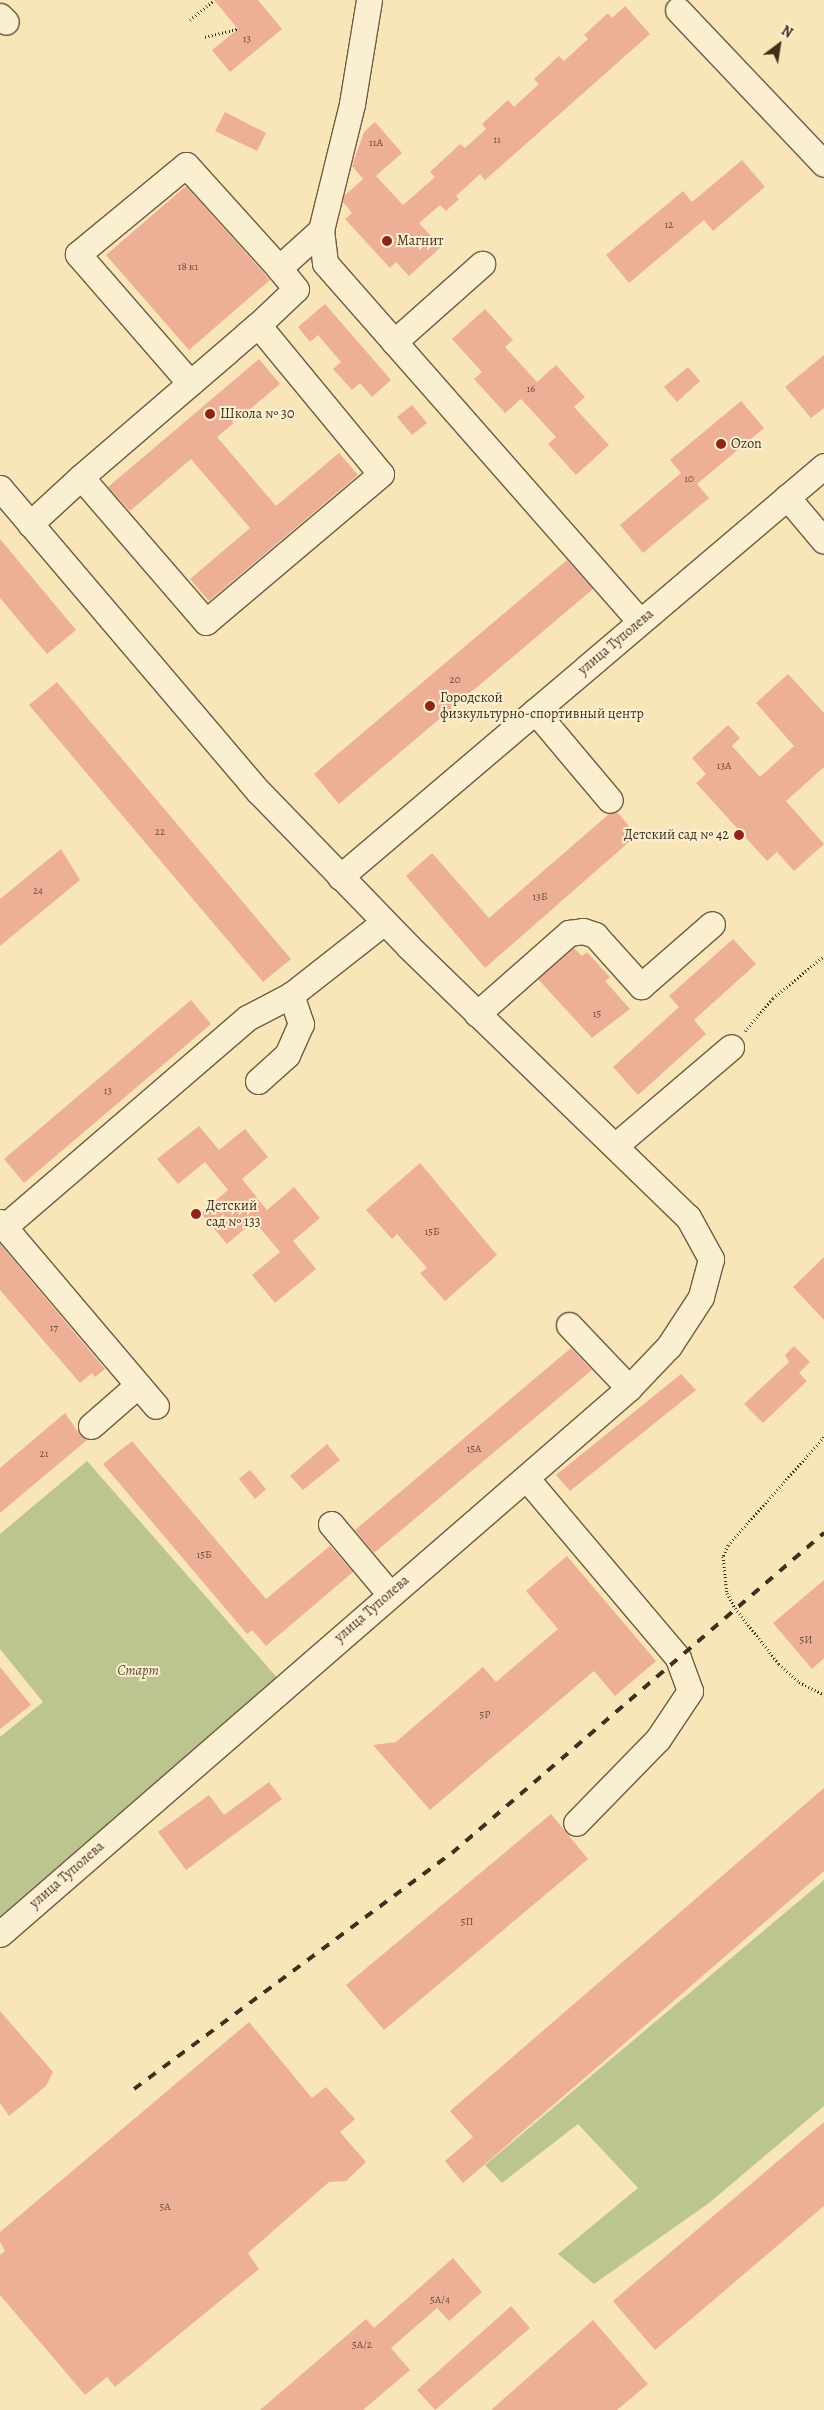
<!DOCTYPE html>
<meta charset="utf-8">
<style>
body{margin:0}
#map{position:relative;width:824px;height:2410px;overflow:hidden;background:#f8e6b8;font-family:Alegreya,serif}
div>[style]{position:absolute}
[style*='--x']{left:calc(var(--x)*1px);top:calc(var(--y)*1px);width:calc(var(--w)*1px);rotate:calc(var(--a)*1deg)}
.green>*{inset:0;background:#bcc590}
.building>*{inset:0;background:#edb097}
.path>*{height:3px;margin-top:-1.5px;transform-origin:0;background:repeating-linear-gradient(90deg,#422e1c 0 1px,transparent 0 3.5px)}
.roads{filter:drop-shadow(1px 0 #705c43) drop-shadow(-1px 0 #705c43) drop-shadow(0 1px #705c43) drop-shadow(0 -1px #705c43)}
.minor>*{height:25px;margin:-12.5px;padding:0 12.5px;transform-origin:12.5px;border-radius:12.5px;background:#faefd1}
.rail>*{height:4px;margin-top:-2px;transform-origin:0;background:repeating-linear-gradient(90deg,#422e1c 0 9px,transparent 0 18px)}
.dots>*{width:14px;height:14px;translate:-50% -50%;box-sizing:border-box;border:2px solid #faefd1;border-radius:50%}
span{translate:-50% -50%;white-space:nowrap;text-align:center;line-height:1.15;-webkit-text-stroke:4px #faefd1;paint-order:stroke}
.number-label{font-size:11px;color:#6d4e3b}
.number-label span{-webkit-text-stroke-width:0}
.poi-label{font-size:14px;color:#422e1c}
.left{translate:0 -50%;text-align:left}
.right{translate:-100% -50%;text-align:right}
.street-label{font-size:14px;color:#422e1c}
.park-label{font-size:14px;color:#5a4c33;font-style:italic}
.north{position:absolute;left:754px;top:20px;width:50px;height:50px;-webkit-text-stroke:4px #faefd1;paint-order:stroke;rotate:31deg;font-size:14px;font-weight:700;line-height:20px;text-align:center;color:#422e1c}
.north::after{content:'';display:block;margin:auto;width:18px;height:22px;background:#422e1c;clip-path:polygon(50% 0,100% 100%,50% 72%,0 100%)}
</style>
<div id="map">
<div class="green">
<div style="clip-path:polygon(87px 1461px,280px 1681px,0 1920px,0 1737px,43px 1702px,0 1649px,0 1534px)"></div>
<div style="clip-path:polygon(824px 1880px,824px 2106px,709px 2203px,594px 2284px,558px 2254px,638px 2188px,578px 2124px,502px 2183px,485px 2165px)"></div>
</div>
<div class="building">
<div style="clip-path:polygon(214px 0,258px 0,282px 29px,230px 72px,212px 50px,238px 29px)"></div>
<div style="clip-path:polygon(625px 6px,650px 34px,485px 180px,480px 174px,456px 196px,459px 199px,446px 211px,440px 205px,419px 223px,441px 247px,409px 276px,396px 262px,390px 268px,345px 219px,352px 213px,343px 202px,344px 196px,363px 179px,352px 166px,364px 132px,375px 122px,402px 153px,376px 176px,403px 205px,435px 177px,430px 172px,460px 144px,465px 148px,486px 129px,482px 124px,508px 100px,514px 107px,539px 84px,534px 79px,559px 56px,564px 61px,588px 39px,584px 35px,608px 13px,612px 18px)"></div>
<div style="clip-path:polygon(225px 112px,266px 133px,257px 151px,215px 131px)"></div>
<div style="clip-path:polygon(742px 160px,765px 187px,713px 231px,704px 220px,629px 283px,606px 255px,683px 191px,692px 202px)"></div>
<div style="clip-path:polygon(186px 186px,270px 280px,189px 350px,106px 255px)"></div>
<div style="clip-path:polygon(325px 304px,391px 380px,372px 397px,360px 383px,352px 390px,333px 369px,341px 362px,318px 335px,310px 342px,298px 327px)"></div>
<div style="clip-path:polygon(485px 309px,513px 340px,505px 347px,537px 382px,556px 365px,585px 397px,574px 407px,609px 445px,576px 475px,548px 444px,556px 437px,521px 399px,505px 413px,474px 379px,482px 372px,452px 339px)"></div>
<div style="clip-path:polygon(824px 355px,824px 408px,811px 418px,785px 387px)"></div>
<div style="clip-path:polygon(259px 359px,280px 384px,217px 437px,276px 506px,339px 453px,358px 475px,209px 601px,190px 579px,250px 528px,191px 459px,130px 511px,108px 487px)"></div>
<div style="clip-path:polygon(688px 367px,700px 381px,677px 402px,664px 387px)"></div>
<div style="clip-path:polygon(741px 401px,764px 428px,697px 484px,709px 498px,643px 553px,620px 525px,681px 473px,670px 460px)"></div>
<div style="clip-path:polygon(412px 405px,427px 423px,412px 435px,397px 417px)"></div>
<div style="clip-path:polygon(0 539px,76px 630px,47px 654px,0 598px)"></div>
<div style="clip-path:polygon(567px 560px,593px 589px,339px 804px,314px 774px)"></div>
<div style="clip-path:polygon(788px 674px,824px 713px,824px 767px,786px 801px,824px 844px,794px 871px,777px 852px,767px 861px,696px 783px,706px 774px,692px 758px,728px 725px,740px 738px,732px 746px,760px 777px,794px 746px,756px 703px)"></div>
<div style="clip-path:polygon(57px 682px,291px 959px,263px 982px,29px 705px)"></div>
<div style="clip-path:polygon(617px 812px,637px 835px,485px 968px,406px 876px,432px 853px,489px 918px,609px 814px)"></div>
<div style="clip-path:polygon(61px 849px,80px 880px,0 946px,0 899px)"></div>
<div style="clip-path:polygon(733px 939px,756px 964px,694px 1020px,706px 1034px,638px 1095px,613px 1067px,679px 1007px,669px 996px)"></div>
<div style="clip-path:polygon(574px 948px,582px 956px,587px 952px,610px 977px,605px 981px,630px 1009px,592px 1038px,538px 979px)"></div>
<div style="clip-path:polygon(191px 1000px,211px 1024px,24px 1183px,4px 1159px)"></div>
<div style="clip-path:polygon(199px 1126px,219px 1150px,245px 1129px,268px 1157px,242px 1179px,267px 1210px,294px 1187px,320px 1218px,293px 1241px,316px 1269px,275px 1303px,252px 1275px,280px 1252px,254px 1221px,227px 1244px,201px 1213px,228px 1190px,205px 1162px,178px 1184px,157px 1159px)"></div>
<div style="clip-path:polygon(420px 1163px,497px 1255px,445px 1301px,420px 1273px,427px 1268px,397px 1234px,392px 1239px,366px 1210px)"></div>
<div style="clip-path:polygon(0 1244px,105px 1369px,95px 1377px,92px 1373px,80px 1383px,0 1290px)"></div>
<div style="clip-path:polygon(824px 1257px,824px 1320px,793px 1287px)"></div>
<div style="clip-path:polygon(794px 1346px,810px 1362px,799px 1373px,807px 1381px,763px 1423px,744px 1404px,789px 1362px,785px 1355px)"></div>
<div style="clip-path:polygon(571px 1348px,592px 1370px,374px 1553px,355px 1530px)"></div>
<div style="clip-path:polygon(681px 1374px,696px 1390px,570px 1491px,556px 1475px)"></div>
<div style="clip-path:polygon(65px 1413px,80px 1435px,87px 1440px,0 1513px,0 1468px)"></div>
<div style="clip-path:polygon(132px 1441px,266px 1599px,330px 1546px,353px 1572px,266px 1646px,252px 1630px,247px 1634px,103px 1464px)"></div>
<div style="clip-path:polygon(327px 1444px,340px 1460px,303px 1490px,290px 1476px)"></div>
<div style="clip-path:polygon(250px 1470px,266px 1489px,255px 1499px,239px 1479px)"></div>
<div style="clip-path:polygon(567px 1556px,656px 1661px,615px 1696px,594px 1671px,430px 1810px,373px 1745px,396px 1742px,483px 1667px,496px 1682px,558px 1629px,526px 1591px)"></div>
<div style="clip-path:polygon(824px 1580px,824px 1658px,812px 1669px,773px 1623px)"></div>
<div style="clip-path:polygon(0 1667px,31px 1705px,0 1729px)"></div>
<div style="clip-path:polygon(269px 1782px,282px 1799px,186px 1870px,158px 1832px,209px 1795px,224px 1815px)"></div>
<div style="clip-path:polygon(824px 1788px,824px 1871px,463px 2183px,445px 2161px,473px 2137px,450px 2111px)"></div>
<div style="clip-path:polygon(551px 1814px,588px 1859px,384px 2030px,346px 1985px)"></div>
<div style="clip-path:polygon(0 2011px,53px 2072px,46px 2086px,9px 2116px,0 2103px)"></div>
<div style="clip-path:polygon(249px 2022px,312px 2098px,326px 2087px,355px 2119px,340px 2132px,366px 2162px,346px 2181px,329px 2182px,248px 2253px,259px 2269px,115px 2387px,107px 2377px,85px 2395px,0 2295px,0 2255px,5px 2251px,0 2242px,0 2232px)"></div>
<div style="clip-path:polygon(824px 2122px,824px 2206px,655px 2350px,613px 2301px)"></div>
<div style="clip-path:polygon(453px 2258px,482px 2292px,449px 2321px,437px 2308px,391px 2348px,410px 2370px,363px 2410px,260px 2410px,366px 2319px,374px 2328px)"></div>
<div style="clip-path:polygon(511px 2306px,530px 2328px,435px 2410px,417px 2390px)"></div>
<div style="clip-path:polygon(593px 2320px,648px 2384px,617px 2410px,491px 2410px)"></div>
</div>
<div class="path">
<div style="--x:190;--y:20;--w:31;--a:-40"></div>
<div style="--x:205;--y:37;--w:34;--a:-14"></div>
<div style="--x:745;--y:1031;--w:43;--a:-49.7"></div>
<div style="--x:773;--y:998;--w:66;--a:-39.5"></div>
<div style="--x:824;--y:1437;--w:144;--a:131.6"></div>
<div style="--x:728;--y:1545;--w:12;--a:114"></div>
<div style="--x:723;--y:1556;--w:37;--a:84"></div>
<div style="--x:727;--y:1593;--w:17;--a:62"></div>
<div style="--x:735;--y:1608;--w:71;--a:51.8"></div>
<div style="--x:779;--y:1664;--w:27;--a:42"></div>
<div style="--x:799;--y:1682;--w:28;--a:27"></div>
</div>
<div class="roads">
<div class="minor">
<div style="--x:369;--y:0;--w:105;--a:99.3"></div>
<div style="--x:352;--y:104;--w:130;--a:103.8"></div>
<div style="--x:321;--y:230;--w:33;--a:83"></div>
<div style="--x:325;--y:263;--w:477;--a:48.7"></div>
<div style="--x:678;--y:10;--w:212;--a:46.5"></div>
<div style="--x:0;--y:16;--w:8;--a:45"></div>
<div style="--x:258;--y:325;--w:193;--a:50.5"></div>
<div style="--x:381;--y:474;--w:229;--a:139.8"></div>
<div style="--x:206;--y:622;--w:191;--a:-130.8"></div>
<div style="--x:81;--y:477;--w:233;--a:-40.7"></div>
<div style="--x:258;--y:325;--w:52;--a:-43.5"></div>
<div style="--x:296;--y:289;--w:27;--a:-129"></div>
<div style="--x:279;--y:268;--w:57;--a:-42.1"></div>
<div style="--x:394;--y:342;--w:118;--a:-41.6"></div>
<div style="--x:190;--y:383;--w:171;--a:-131"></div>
<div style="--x:78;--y:254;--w:140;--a:-39.5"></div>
<div style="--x:186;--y:165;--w:139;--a:47.9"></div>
<div style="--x:0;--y:488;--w:399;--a:49.6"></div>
<div style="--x:259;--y:792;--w:214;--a:45.9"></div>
<div style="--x:408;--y:946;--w:390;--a:44.1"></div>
<div style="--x:688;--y:1217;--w:48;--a:61.3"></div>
<div style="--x:711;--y:1259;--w:39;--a:105"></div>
<div style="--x:701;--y:1297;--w:59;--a:123.1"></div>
<div style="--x:669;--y:1346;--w:58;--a:133.6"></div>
<div style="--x:629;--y:1388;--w:833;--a:139.04"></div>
<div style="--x:787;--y:497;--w:57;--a:49.9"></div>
<div style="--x:30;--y:524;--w:69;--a:-42.7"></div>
<div style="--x:535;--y:711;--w:116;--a:49.9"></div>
<div style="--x:340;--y:877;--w:635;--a:-40.34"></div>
<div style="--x:477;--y:1014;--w:123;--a:-41.4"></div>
<div style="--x:569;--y:933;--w:14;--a:-8"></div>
<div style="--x:583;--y:931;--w:13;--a:18"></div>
<div style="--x:595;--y:935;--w:69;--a:48"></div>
<div style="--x:641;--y:986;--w:94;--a:-41.1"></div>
<div style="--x:258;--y:1081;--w:39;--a:-42"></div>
<div style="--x:287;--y:1055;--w:34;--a:-66"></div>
<div style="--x:301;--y:1024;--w:31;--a:-109"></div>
<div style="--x:616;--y:1145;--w:151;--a:-40.4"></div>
<div style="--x:0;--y:1222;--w:241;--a:49.7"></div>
<div style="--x:4;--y:1227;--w:321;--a:-40.7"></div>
<div style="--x:247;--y:1018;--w:50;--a:-27.6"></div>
<div style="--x:291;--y:995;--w:118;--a:-38.1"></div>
<div style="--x:569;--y:1325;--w:87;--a:46.4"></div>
<div style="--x:91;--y:1426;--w:62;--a:-41.1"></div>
<div style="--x:527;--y:1479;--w:234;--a:49.8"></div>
<div style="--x:678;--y:1658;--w:35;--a:70"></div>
<div style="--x:690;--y:1691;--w:58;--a:123.7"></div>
<div style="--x:658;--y:1739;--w:117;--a:134.3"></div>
<div style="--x:331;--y:1524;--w:90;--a:50"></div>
</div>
</div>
<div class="rail">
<div style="--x:134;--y:2089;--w:396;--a:-36.6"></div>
<div style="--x:452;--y:1853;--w:491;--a:-40.7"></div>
</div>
<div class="dots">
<div style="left:387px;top:241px;background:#8f2418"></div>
<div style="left:210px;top:414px;background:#8f2418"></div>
<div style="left:721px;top:444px;background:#8f2418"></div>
<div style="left:430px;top:706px;background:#8f2418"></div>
<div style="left:739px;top:835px;background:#8f2418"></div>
<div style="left:196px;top:1214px;background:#8f2418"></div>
</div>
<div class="number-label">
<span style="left:247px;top:39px">13</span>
<span style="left:497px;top:140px">11</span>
<span style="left:376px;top:143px">11А</span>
<span style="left:669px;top:225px">12</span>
<span style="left:188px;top:267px">18 к1</span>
<span style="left:531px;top:389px">16</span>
<span style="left:689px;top:479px">10</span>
<span style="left:455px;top:680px">20</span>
<span style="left:724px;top:766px">13А</span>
<span style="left:160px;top:832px">22</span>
<span style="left:38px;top:891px">24</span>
<span style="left:540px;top:897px">13Б</span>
<span style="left:597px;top:1014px">15</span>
<span style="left:108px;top:1091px">13</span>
<span style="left:432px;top:1232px">15Б</span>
<span style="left:54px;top:1328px">17</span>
<span style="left:474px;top:1449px">15А</span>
<span style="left:44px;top:1454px">21</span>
<span style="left:204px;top:1555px">15Б</span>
<span style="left:806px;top:1640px">5И</span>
<span style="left:485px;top:1715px">5Р</span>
<span style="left:467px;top:1922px">5П</span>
<span style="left:165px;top:2207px">5А</span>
<span style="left:440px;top:2300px">5А/4</span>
<span style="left:362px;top:2345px">5А/2</span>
</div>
<div class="poi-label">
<span class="left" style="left:397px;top:241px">Магнит</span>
<span class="left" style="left:220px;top:414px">Школа № 30</span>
<span class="left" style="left:731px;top:444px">Ozon</span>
<span class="left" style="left:440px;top:706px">Городской<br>физкультурно-спортивный центр</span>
<span class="right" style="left:729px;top:835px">Детский сад № 42</span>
<span class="left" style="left:206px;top:1214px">Детский<br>сад № 133</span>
</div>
<div class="street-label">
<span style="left:616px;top:642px;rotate:-40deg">улица Туполева</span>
<span style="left:372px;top:1609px;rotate:-41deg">улица Туполева</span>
<span style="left:67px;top:1875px;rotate:-41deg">улица Туполева</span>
</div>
<div class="park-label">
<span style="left:138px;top:1671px">Старт</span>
</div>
<div class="north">N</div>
</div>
